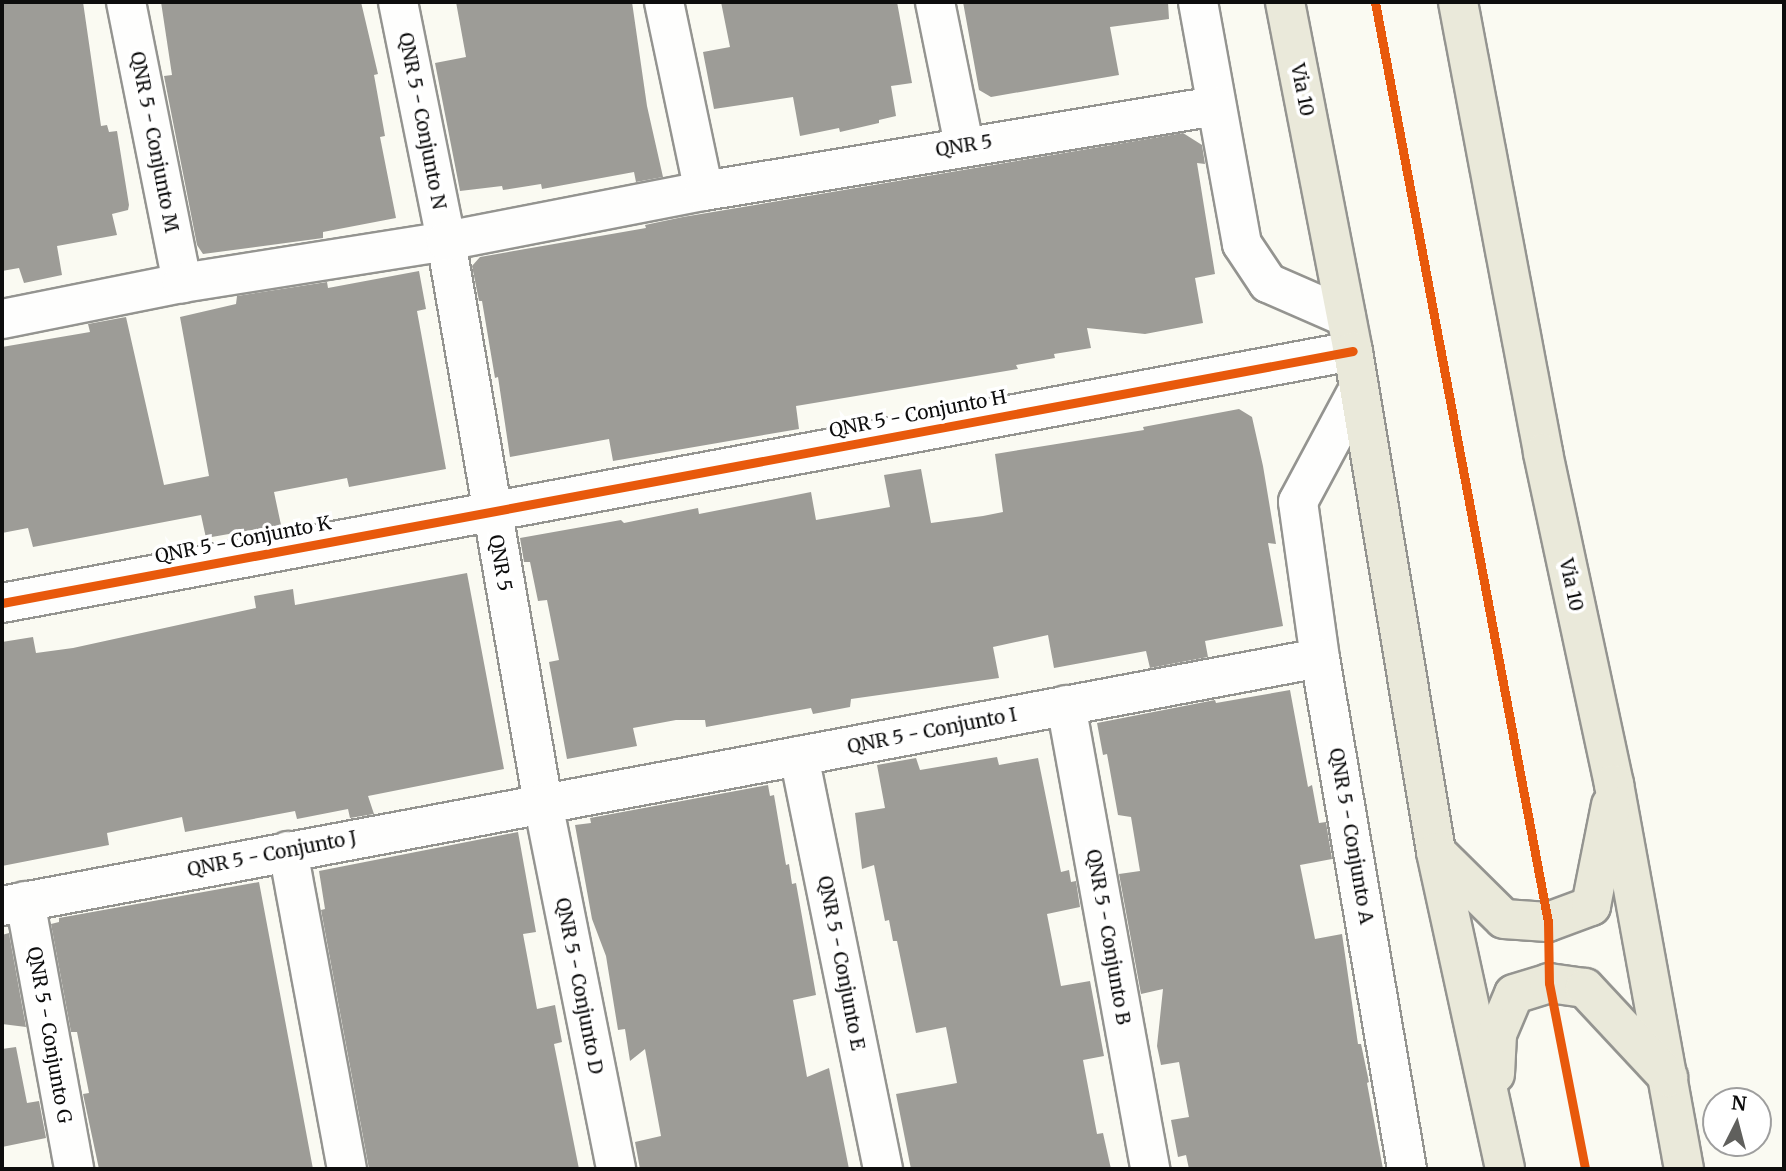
<!DOCTYPE html>
<style>
body{margin:0}
#map{position:relative;width:1786px;height:1171px;overflow:hidden;background:#fafaf2;font-family:Merriweather,serif}
div>[style]{position:absolute}
[style*='--x']{left:calc(var(--x)*1px);top:calc(var(--y)*1px);width:calc(var(--w)*1px);rotate:calc(var(--a)*1deg)}
.building>*{inset:0;background:#9d9c97}
.roads{filter:drop-shadow(2px 0 #949490) drop-shadow(-2px 0 #949490) drop-shadow(0 2px #949490) drop-shadow(0 -2px #949490)}
.minor>*{height:38px;margin:-19px;padding:0 19px;transform-origin:19px;border-radius:19px;background:#fefefd}
.major>*{height:38px;margin:-19px;padding:0 19px;transform-origin:19px;border-radius:19px;background:#eae9da}
.cycleway>*{height:9px;margin:-4.5px;padding:0 4.5px;transform-origin:4.5px;border-radius:4.5px;background:#e8590c}
span{translate:-50% -50%;white-space:nowrap;text-align:center;line-height:1.15;-webkit-text-stroke:7px #fff;paint-order:stroke}
.street-label{font-size:19px;color:#0d0d0d}
.frame{position:absolute;inset:0;border:4px solid #0d0d0d;pointer-events:none}
.north{position:absolute;left:1702px;top:1087px;width:70px;height:70px;box-sizing:border-box;background:#fff;border:2px solid #9e9e9e;border-radius:50%;rotate:6deg;font-size:19px;font-weight:700;line-height:28px;text-align:center;color:#0d0d0d}
.north::after{content:'';display:block;margin:auto;width:24px;height:32px;background:#60605d;clip-path:polygon(50% 0,100% 100%,50% 72%,0 100%)}
</style>
<div id="map">
<div class="building">
<div style="clip-path:polygon(2px 2px,83px 2px,101px 126px,107px 125px,109px 132px,117px 131px,129px 205px,128px 210px,112px 214px,117px 235px,57px 246px,62px 275px,24px 283px,19px 268px,2px 271px)"></div>
<div style="clip-path:polygon(161px 2px,361px 2px,378px 74px,374px 75px,385px 136px,380px 137px,396px 218px,323px 232px,323px 238px,203px 254px,197px 245px,164px 76px,172px 75px)"></div>
<div style="clip-path:polygon(456px 2px,632px 2px,647px 106px,663px 177px,636px 182px,634px 172px,542px 189px,541px 184px,503px 190px,502px 186px,460px 191px,435px 63px,466px 57px)"></div>
<div style="clip-path:polygon(721px 2px,897px 2px,912px 83px,891px 86px,896px 116px,879px 120px,879px 123px,840px 132px,839px 128px,800px 136px,793px 97px,714px 109px,703px 52px,730px 47px)"></div>
<div style="clip-path:polygon(963px 2px,1168px 2px,1169px 19px,1110px 27px,1119px 75px,991px 97px,979px 90px)"></div>
<div style="clip-path:polygon(1183px 133px,1202px 145px,1205px 164px,1197px 163px,1215px 274px,1195px 278px,1203px 323px,1145px 334px,1087px 328px,1091px 348px,1054px 354px,1055px 358px,1016px 365px,1018px 369px,796px 406px,799px 429px,613px 461px,609px 439px,510px 457px,498px 377px,495px 378px,482px 301px,479px 301px,472px 266px,480px 257px,646px 228px,645px 225px,683px 217px)"></div>
<div style="clip-path:polygon(419px 271px,426px 309px,417px 311px,446px 469px,349px 487px,347px 478px,274px 492px,281px 525px,206px 538px,201px 515px,33px 547px,28px 528px,2px 533px,2px 347px,90px 332px,88px 324px,126px 317px,164px 485px,209px 476px,180px 317px,236px 304px,237px 296px,327px 282px,328px 288px)"></div>
<div style="clip-path:polygon(1239px 409px,1252px 417px,1263px 466px,1276px 544px,1268px 543px,1283px 626px,1205px 641px,1208px 657px,1150px 668px,1146px 651px,1054px 668px,1048px 635px,993px 647px,999px 678px,851px 699px,850px 707px,813px 714px,811px 708px,706px 727px,705px 720px,676px 720px,633px 728px,637px 746px,567px 759px,549px 662px,559px 660px,547px 600px,538px 601px,530px 562px,524px 562px,520px 538px,621px 520px,624px 523px,698px 508px,699px 514px,811px 492px,816px 520px,890px 507px,884px 475px,921px 469px,931px 523px,983px 516px,1003px 512px,995px 454px,1144px 430px,1143px 427px)"></div>
<div style="clip-path:polygon(467px 573px,504px 769px,368px 796px,374px 814px,350px 818px,348px 809px,297px 819px,295px 811px,185px 832px,182px 817px,107px 833px,109px 845px,2px 866px,2px 642px,33px 637px,36px 653px,73px 648px,256px 608px,254px 596px,293px 589px,295px 605px)"></div>
<div style="clip-path:polygon(1290px 690px,1308px 787px,1312px 785px,1319px 823px,1326px 822px,1332px 859px,1300px 865px,1315px 939px,1342px 934px,1358px 1044px,1361px 1044px,1369px 1082px,1367px 1083px,1383px 1169px,1189px 1169px,1186px 1155px,1178px 1157px,1171px 1120px,1189px 1117px,1179px 1062px,1161px 1065px,1157px 1046px,1163px 989px,1141px 994px,1119px 874px,1140px 871px,1131px 817px,1118px 815px,1107px 754px,1103px 755px,1097px 723px,1215px 700px,1216px 703px)"></div>
<div style="clip-path:polygon(997px 757px,999px 765px,1038px 758px,1061px 872px,1069px 870px,1071px 882px,1076px 881px,1080px 907px,1047px 914px,1061px 986px,1090px 981px,1104px 1056px,1083px 1060px,1097px 1134px,1103px 1133px,1111px 1169px,911px 1169px,896px 1094px,957px 1083px,946px 1027px,916px 1033px,897px 941px,893px 941px,889px 920px,885px 921px,874px 865px,862px 869px,855px 813px,885px 808px,877px 765px,916px 758px,920px 770px)"></div>
<div style="clip-path:polygon(768px 785px,770px 796px,774px 795px,786px 865px,789px 864px,792px 884px,796px 883px,816px 995px,793px 1000px,807px 1077px,829px 1068px,849px 1169px,640px 1169px,635px 1142px,661px 1136px,645px 1049px,630px 1061px,625px 1029px,618px 1030px,606px 956px,592px 919px,575px 825px,591px 823px,590px 818px)"></div>
<div style="clip-path:polygon(518px 832px,536px 932px,523px 934px,537px 1009px,555px 1005px,562px 1042px,554px 1044px,579px 1169px,369px 1169px,321px 910px,325px 909px,319px 871px)"></div>
<div style="clip-path:polygon(259px 882px,313px 1169px,99px 1169px,83px 1094px,89px 1093px,77px 1032px,71px 1032px,51px 924px,59px 922px,59px 918px)"></div>
<div style="clip-path:polygon(9px 933px,26px 1027px,2px 1024px,2px 935px)"></div>
<div style="clip-path:polygon(16px 1047px,27px 1103px,39px 1101px,46px 1138px,2px 1147px,2px 1049px)"></div>
</div>
<div class="roads">
<div class="minor">
<div style="--x:126;--y:2;--w:287;--a:78.7"></div>
<div style="--x:398;--y:2;--w:244;--a:78.6"></div>
<div style="--x:446;--y:241;--w:570;--a:80.21"></div>
<div style="--x:543;--y:803;--w:373;--a:78.7"></div>
<div style="--x:664;--y:2;--w:193;--a:78.1"></div>
<div style="--x:935;--y:2;--w:146;--a:78.5"></div>
<div style="--x:1198;--y:2;--w:246;--a:79.7"></div>
<div style="--x:1242;--y:244;--w:47;--a:56.3"></div>
<div style="--x:1268;--y:283;--w:85;--a:23.6"></div>
<div style="--x:2;--y:319;--w:184;--a:-11.3"></div>
<div style="--x:182;--y:283;--w:267;--a:-9"></div>
<div style="--x:446;--y:241;--w:263;--a:-11"></div>
<div style="--x:704;--y:191;--w:518;--a:-9.44"></div>
<div style="--x:1359;--y:388;--w:129;--a:118.2"></div>
<div style="--x:1298;--y:502;--w:158;--a:82"></div>
<div style="--x:1320;--y:658;--w:518;--a:80.34"></div>
<div style="--x:2;--y:603;--w:1374;--a:-10.57"></div>
<div style="--x:1066;--y:705;--w:472;--a:79.7"></div>
<div style="--x:799;--y:756;--w:421;--a:78.5"></div>
<div style="--x:288;--y:851;--w:323;--a:79.5"></div>
<div style="--x:25;--y:901;--w:272;--a:79.6"></div>
<div style="--x:2;--y:906;--w:1341;--a:-10.66"></div>
</div>
<div class="major">
<div style="--x:1285;--y:2;--w:356;--a:79"></div>
<div style="--x:1353;--y:351;--w:508;--a:80.59"></div>
<div style="--x:1436;--y:852;--w:324;--a:77.7"></div>
<div style="--x:1458;--y:2;--w:459;--a:79.3"></div>
<div style="--x:1543;--y:453;--w:339;--a:77.9"></div>
<div style="--x:1614;--y:784;--w:391;--a:79.7"></div>
<div style="--x:1436;--y:852;--w:95;--a:44.6"></div>
<div style="--x:1504;--y:919;--w:44;--a:3.9"></div>
<div style="--x:1548;--y:922;--w:46;--a:-20.4"></div>
<div style="--x:1591;--y:906;--w:103;--a:-78.8"></div>
<div style="--x:1495;--y:1074;--w:40;--a:-87.1"></div>
<div style="--x:1497;--y:1034;--w:43;--a:-67"></div>
<div style="--x:1514;--y:994;--w:37;--a:-17"></div>
<div style="--x:1549;--y:983;--w:36;--a:8"></div>
<div style="--x:1585;--y:988;--w:122;--a:47"></div>
</div>
</div>
<div class="cycleway">
<div style="--x:1375;--y:2;--w:936;--a:79.35"></div>
<div style="--x:1548;--y:922;--w:61;--a:89.1"></div>
<div style="--x:1549;--y:983;--w:189;--a:79"></div>
<div style="--x:2;--y:603;--w:1374;--a:-10.57"></div>
</div>
<div class="street-label">
<span style="left:1302px;top:90px;rotate:79deg">Via 10</span>
<span style="left:422px;top:121px;rotate:79deg">QNR 5 - Conjunto N</span>
<span style="left:154px;top:142px;rotate:79deg">QNR 5 - Conjunto M</span>
<span style="left:964px;top:146px;rotate:-9deg">QNR 5</span>
<span style="left:918px;top:414px;rotate:-11deg">QNR 5 - Conjunto H</span>
<span style="left:243px;top:540px;rotate:-11deg">QNR 5 - Conjunto K</span>
<span style="left:500px;top:563px;rotate:80deg">QNR 5</span>
<span style="left:1571px;top:585px;rotate:78deg">Via 10</span>
<span style="left:932px;top:731px;rotate:-11deg">QNR 5 - Conjunto I</span>
<span style="left:1351px;top:836px;rotate:80deg">QNR 5 - Conjunto A</span>
<span style="left:272px;top:854px;rotate:-11deg">QNR 5 - Conjunto J</span>
<span style="left:1108px;top:937px;rotate:80deg">QNR 5 - Conjunto B</span>
<span style="left:841px;top:963px;rotate:79deg">QNR 5 - Conjunto E</span>
<span style="left:579px;top:986px;rotate:79deg">QNR 5 - Conjunto D</span>
<span style="left:49px;top:1035px;rotate:80deg">QNR 5 - Conjunto G</span>
</div>
<div class="frame"></div>
<div class="north">N</div>
</div>
